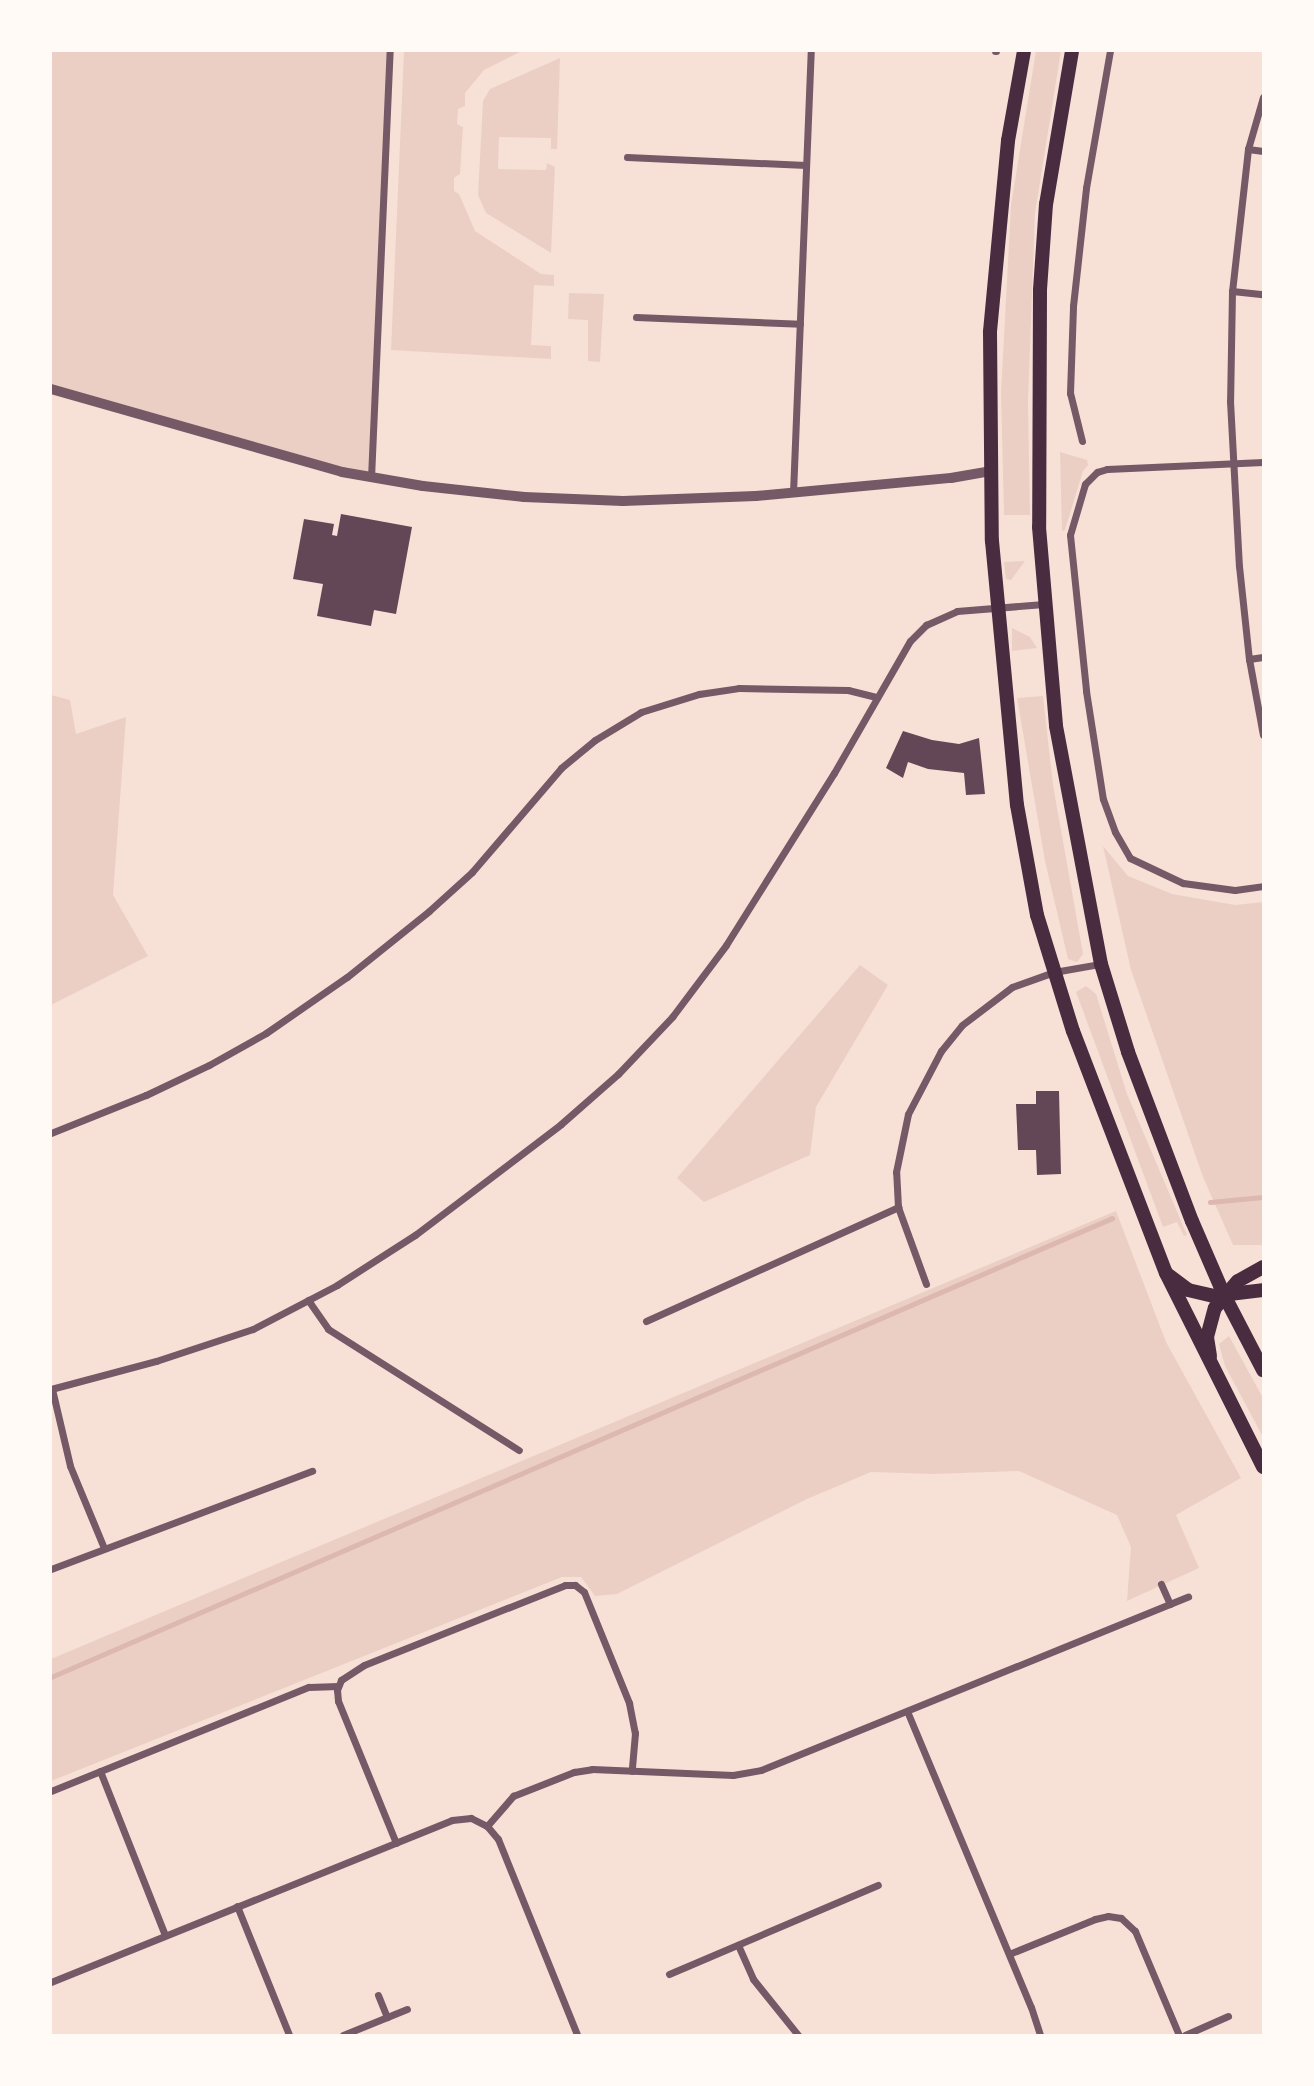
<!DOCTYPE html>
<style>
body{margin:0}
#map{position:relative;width:1314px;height:2086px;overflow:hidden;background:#f7e1d7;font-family:Lato,sans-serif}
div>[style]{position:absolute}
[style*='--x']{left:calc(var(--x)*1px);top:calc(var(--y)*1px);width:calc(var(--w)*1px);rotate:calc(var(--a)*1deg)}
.green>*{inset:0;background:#ebcfc5}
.stream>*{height:5px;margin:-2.5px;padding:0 2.5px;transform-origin:2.5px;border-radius:2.5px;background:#dcb8b0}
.building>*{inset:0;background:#644757}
.minor>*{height:7px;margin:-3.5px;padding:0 3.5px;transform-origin:3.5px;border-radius:3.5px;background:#755966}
.tertiary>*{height:10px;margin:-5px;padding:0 5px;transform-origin:5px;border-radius:5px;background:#755966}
.primary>*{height:14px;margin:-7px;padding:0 7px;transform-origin:7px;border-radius:7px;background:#4a2c40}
.trunk>*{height:14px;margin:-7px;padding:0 7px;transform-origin:7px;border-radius:7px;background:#4a2c40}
span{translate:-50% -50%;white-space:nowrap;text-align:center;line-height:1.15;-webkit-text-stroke:7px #fffaf5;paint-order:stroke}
.frame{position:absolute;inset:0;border:52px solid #fffaf5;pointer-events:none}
</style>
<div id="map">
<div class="green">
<div style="clip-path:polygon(51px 51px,390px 51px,371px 478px,51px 389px)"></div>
<div style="clip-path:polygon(404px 51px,522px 51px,484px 70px,465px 93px,465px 106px,458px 109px,457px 124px,463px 127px,460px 174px,454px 178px,454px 191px,459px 194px,475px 231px,541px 274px,554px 275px,554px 286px,534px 285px,531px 345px,551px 346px,551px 359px,391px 350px)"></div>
<div style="clip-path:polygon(1036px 51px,1061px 51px,1035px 213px,1028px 402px,1030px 515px,1004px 515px,1001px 393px,1011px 205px)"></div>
<div style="clip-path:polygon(560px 58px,557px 149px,551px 149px,551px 138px,499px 137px,498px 169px,546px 170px,547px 163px,555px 167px,551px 253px,486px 213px,478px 195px,483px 101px,490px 89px)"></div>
<div style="clip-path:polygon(569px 293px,604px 294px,600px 362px,588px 361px,588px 320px,568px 319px)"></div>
<div style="clip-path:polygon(1060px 452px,1087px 460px,1088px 465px,1083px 471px,1065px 530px,1062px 531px)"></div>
<div style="clip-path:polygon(1025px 561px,1011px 580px,1006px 579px,1004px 562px)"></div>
<div style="clip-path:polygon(1012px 628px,1030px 637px,1037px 648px,1012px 651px)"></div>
<div style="clip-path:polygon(51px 695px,70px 700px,76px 734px,126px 717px,113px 895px,148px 956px,51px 1005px)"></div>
<div style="clip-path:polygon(1043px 696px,1053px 785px,1083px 954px,1077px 962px,1068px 959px,1045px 861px,1017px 698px)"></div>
<div style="clip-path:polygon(1103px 846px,1128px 876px,1172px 894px,1235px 905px,1263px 902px,1263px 1245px,1233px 1245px,1203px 1177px,1131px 970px)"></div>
<div style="clip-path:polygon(860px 965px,888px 985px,816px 1107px,810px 1155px,704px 1202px,677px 1178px)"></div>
<div style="clip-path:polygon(1086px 986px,1096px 994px,1127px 1094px,1187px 1235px,1184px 1236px,1177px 1222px,1163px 1227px,1076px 992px)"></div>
<div style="clip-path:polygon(1116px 1211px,1166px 1342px,1241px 1478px,1176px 1515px,1199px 1568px,1127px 1601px,1131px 1547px,1117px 1515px,1019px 1471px,933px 1474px,871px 1472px,807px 1499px,617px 1594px,595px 1596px,581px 1577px,562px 1577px,51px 1781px,51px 1659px)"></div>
<div style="clip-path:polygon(1229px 1336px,1263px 1398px,1263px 1437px,1225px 1366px,1219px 1344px)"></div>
</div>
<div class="stream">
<div style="--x:1210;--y:1202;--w:53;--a:-5.4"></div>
<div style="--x:51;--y:1677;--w:1156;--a:-23.39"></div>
</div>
<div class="building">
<div style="clip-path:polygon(341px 514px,412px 527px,396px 614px,374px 610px,371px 626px,317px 616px,323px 584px,293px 579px,304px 519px,334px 524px,332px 535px,337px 536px)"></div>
<div style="clip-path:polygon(903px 731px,932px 740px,959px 744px,979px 738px,985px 794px,966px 795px,964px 773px,928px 769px,908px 762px,903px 778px,886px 768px)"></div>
<div style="clip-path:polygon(1036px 1091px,1059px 1091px,1061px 1174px,1037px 1175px,1036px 1150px,1018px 1150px,1016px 1104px,1036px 1104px)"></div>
</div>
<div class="minor">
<div style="--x:995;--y:51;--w:1;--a:0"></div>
<div style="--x:1263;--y:97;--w:54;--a:106.1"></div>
<div style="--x:1248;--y:149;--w:143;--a:96.4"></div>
<div style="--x:1232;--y:291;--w:110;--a:91"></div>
<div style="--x:1230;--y:401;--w:165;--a:86.9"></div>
<div style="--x:1239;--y:566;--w:94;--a:83.9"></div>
<div style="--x:1249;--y:659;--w:77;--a:79.6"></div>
<div style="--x:1248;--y:149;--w:15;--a:8"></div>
<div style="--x:627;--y:157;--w:179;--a:2.6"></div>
<div style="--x:1232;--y:291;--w:31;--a:6"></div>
<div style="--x:636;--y:317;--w:164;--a:2.4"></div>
<div style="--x:1082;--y:441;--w:49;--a:-104"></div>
<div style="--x:1070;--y:393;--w:87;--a:-88"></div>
<div style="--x:1073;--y:306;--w:119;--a:-83.7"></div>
<div style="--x:1086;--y:188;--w:139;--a:-80.1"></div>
<div style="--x:1263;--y:462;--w:156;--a:177.4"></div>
<div style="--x:1107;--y:469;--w:10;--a:163"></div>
<div style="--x:1097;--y:472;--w:17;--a:135"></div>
<div style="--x:1085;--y:484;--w:53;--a:106.4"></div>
<div style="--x:1070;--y:535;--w:157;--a:84.1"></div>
<div style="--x:1086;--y:691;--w:109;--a:81.1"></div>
<div style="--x:1103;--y:799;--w:35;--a:70"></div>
<div style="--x:1115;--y:832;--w:30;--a:60"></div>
<div style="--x:1130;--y:858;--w:59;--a:25.3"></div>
<div style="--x:1183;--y:883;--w:52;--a:7.7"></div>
<div style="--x:1235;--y:890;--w:28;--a:-8"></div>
<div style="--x:371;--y:478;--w:427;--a:-87.5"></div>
<div style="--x:793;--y:493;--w:442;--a:-87.7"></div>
<div style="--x:1249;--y:659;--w:14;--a:-8"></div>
<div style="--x:51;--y:1133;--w:102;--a:-21.8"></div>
<div style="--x:146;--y:1095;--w:70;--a:-25.5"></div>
<div style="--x:209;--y:1065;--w:65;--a:-29.3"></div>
<div style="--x:266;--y:1033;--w:98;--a:-34.7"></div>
<div style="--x:347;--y:977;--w:105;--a:-38.8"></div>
<div style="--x:429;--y:911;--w:58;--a:-42.2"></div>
<div style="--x:472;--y:872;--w:137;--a:-49.4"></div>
<div style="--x:561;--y:768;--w:44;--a:-39.5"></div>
<div style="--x:595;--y:740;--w:54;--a:-31.3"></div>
<div style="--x:641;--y:712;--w:61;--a:-17.2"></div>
<div style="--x:699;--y:694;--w:40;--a:-8.5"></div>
<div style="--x:739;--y:688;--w:109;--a:1.1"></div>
<div style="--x:848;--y:690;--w:30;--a:14"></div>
<div style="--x:926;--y:1284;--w:82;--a:-110"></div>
<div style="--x:898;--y:1207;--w:35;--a:-93"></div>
<div style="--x:896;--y:1172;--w:59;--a:-78.3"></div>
<div style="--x:908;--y:1114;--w:71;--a:-62.4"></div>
<div style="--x:941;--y:1051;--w:33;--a:-51"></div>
<div style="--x:962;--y:1025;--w:63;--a:-37.2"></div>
<div style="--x:1012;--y:987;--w:45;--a:-19.7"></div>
<div style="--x:1054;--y:972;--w:47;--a:-9.9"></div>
<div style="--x:308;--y:1300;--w:35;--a:55"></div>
<div style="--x:328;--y:1329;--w:226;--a:32.4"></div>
<div style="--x:646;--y:1321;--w:277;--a:-24.3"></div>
<div style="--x:51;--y:1389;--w:109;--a:-14.9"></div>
<div style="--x:156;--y:1361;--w:102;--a:-18.3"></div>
<div style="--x:253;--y:1329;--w:95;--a:-27.6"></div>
<div style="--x:337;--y:1285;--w:93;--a:-32.7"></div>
<div style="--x:415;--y:1235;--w:183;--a:-37.2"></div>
<div style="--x:561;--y:1124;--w:76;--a:-41.3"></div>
<div style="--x:618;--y:1074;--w:79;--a:-46.5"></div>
<div style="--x:672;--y:1017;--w:90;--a:-53.1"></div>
<div style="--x:726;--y:945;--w:203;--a:-57.9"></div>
<div style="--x:834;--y:773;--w:152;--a:-60.1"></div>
<div style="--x:910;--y:641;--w:23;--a:-45"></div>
<div style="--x:926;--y:625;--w:34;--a:-24"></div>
<div style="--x:957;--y:611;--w:87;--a:-4.6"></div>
<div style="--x:52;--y:1389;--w:79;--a:76.8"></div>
<div style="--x:70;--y:1466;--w:89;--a:67.5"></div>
<div style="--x:51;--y:1569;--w:279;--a:-20.6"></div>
<div style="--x:1161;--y:1584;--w:22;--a:66"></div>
<div style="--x:907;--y:1711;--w:321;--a:67.3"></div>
<div style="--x:1031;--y:2007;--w:29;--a:72"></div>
<div style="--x:100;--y:1771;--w:176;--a:68.4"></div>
<div style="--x:51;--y:1791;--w:278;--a:-22"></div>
<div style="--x:309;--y:1687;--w:29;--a:-2"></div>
<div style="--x:487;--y:1826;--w:40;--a:-49"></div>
<div style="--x:513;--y:1796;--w:66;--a:-21.5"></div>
<div style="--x:574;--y:1772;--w:18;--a:-9"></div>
<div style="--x:592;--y:1769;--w:141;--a:2.4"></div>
<div style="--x:733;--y:1775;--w:28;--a:-10"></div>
<div style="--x:761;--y:1770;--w:461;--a:-22.1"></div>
<div style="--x:396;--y:1843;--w:153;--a:-112.2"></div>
<div style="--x:338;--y:1701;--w:11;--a:-95"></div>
<div style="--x:337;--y:1690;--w:11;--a:-68"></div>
<div style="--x:341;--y:1680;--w:27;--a:-33"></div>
<div style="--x:364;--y:1665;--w:216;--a:-21.7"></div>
<div style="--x:565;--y:1585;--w:10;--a:0"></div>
<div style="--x:575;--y:1585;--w:11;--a:38"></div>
<div style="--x:584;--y:1592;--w:120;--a:67.9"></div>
<div style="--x:629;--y:1703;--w:31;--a:79"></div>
<div style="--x:635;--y:1733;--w:38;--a:95"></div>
<div style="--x:237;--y:1906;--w:139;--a:68"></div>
<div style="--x:738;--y:1945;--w:37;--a:66"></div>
<div style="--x:753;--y:1979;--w:72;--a:51.2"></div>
<div style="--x:1009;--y:1954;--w:93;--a:-22.1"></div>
<div style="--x:1095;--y:1919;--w:13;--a:-13"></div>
<div style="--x:1108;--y:1916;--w:13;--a:9"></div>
<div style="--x:1121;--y:1918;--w:19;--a:43"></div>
<div style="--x:1135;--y:1931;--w:113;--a:67.1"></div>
<div style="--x:669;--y:1974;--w:227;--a:-23.1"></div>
<div style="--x:51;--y:1982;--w:432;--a:-22"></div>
<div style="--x:452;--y:1820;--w:19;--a:-6"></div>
<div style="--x:471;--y:1818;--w:18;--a:27"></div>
<div style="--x:487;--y:1826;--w:17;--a:50"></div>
<div style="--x:498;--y:1839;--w:211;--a:68"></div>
<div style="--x:378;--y:1995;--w:24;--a:68"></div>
<div style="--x:343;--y:2035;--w:69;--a:-22.1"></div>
<div style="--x:1185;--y:2035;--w:47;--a:-23.8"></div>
</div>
<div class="tertiary">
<div style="--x:51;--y:389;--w:303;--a:15.9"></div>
<div style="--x:342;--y:472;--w:82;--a:9.8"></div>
<div style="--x:423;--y:486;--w:102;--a:6.2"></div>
<div style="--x:524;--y:497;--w:99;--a:2.3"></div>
<div style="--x:623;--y:501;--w:133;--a:-2.2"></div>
<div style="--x:756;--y:496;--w:196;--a:-5.3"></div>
<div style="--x:951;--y:478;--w:40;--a:-10"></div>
</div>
<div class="primary">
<div style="--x:1167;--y:1274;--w:26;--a:37"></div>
<div style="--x:1188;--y:1290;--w:26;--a:13"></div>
<div style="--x:1213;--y:1296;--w:50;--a:-6.8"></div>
<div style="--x:1210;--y:1356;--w:19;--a:-99"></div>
<div style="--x:1207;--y:1337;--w:30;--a:-75"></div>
<div style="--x:1215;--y:1308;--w:35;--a:-50"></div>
<div style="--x:1238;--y:1281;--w:29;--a:-29"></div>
</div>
<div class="trunk">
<div style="--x:1024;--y:51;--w:91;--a:100.1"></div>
<div style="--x:1008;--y:141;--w:192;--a:95.4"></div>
<div style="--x:990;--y:332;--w:209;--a:89.5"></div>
<div style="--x:992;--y:541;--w:265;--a:84.6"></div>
<div style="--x:1017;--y:805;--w:112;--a:79.7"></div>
<div style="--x:1037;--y:915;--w:121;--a:72.8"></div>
<div style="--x:1073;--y:1031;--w:259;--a:69"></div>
<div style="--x:1166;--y:1273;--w:217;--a:63.4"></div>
<div style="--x:1072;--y:51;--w:155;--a:99.6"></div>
<div style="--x:1046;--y:204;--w:86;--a:94"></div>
<div style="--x:1040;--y:290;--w:237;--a:90.2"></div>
<div style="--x:1039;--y:527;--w:200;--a:85.1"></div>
<div style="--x:1056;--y:726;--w:242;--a:79.3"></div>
<div style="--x:1101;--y:964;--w:92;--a:72.9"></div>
<div style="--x:1128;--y:1052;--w:181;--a:69.3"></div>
<div style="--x:1192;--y:1221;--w:81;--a:66.6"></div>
<div style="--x:1224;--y:1295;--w:85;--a:62.5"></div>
</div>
<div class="frame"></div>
</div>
